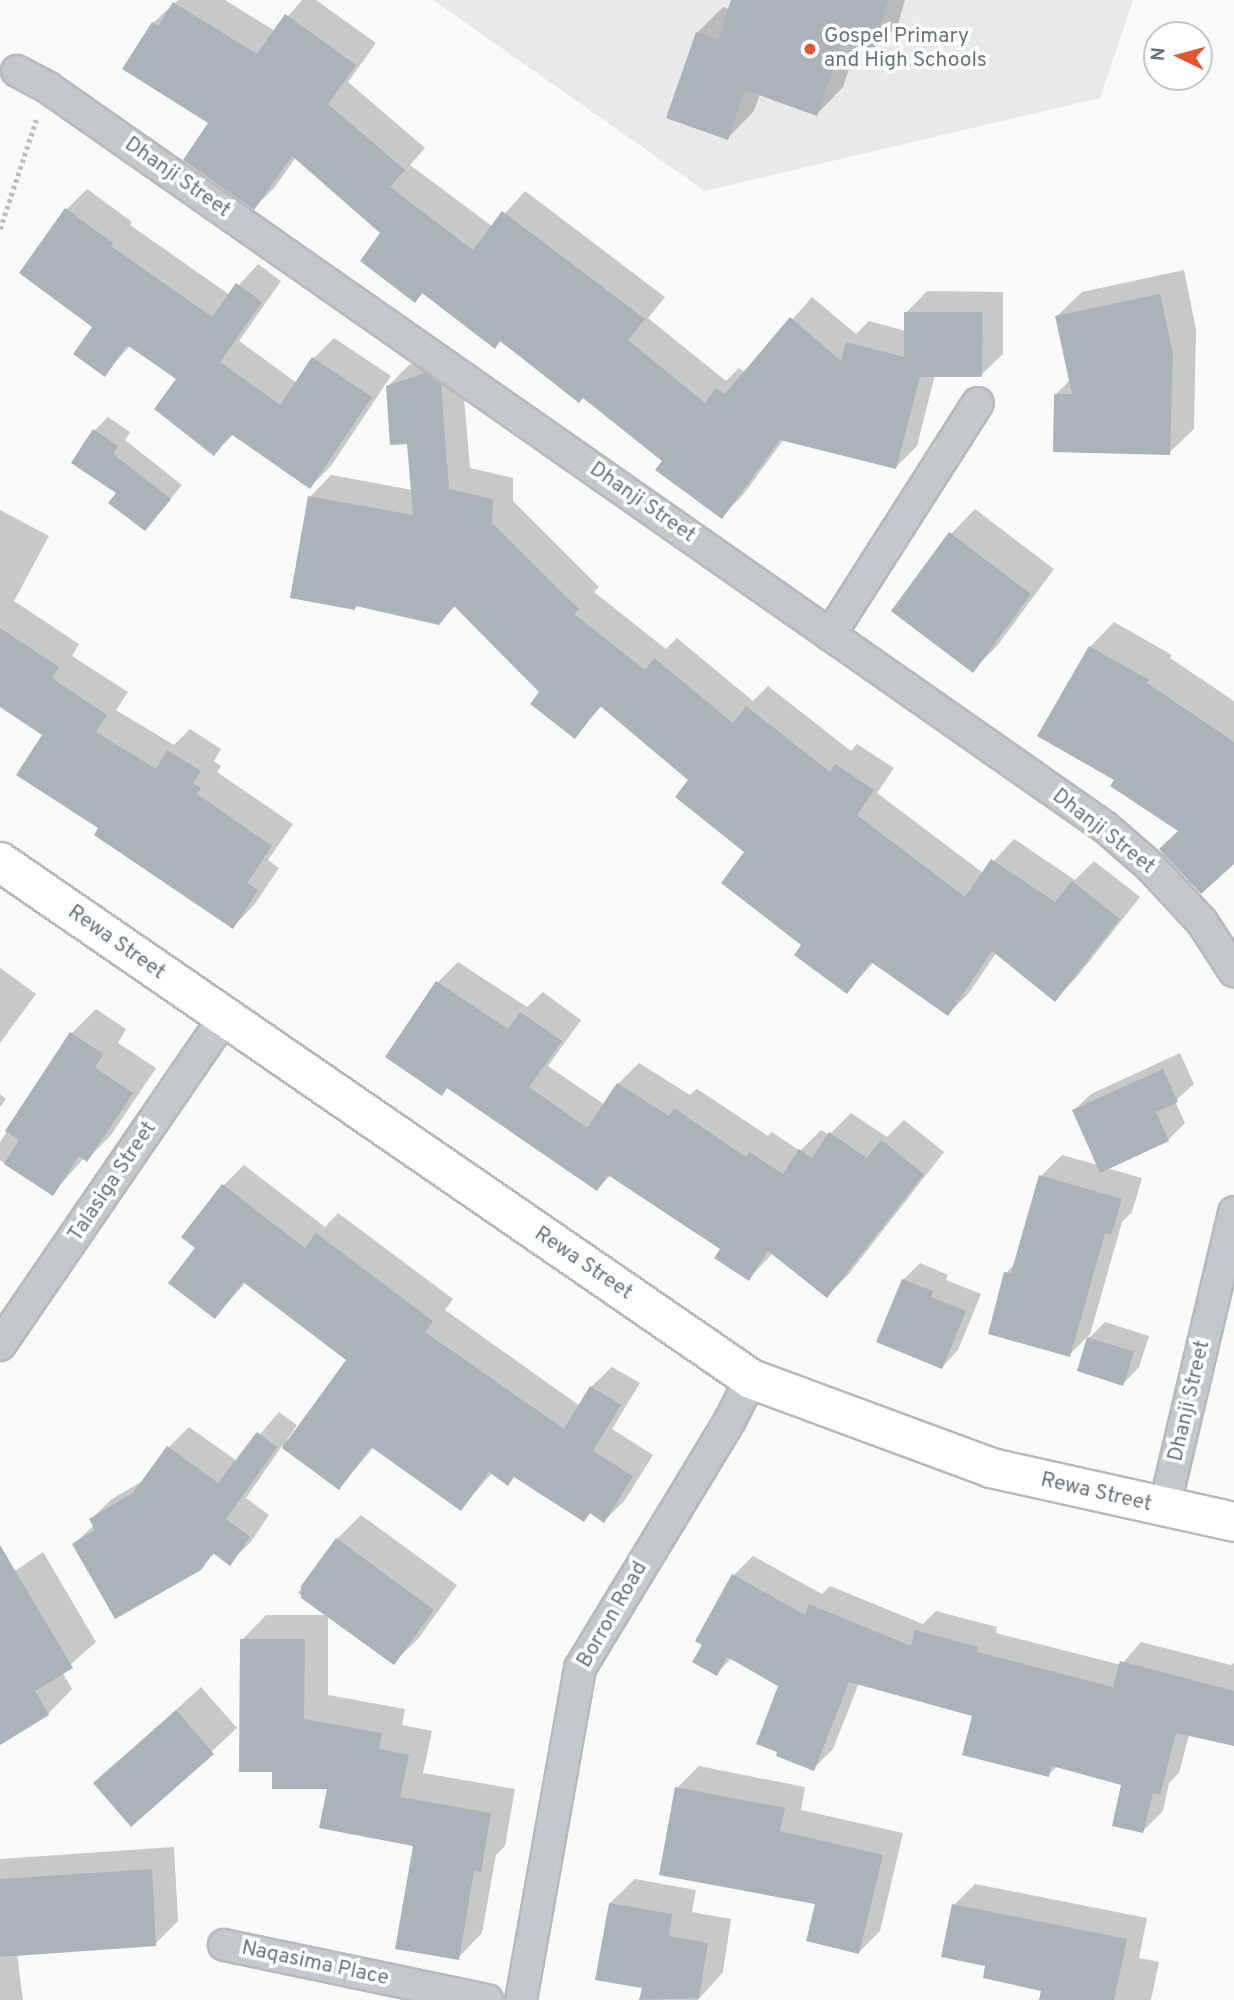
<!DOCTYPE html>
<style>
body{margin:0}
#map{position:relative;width:1234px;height:2000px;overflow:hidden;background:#fafaf8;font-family:Overpass,sans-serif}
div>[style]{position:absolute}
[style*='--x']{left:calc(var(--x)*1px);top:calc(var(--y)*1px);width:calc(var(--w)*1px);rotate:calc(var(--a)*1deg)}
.built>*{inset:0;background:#e8e9e9}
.shadow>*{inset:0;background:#0003}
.building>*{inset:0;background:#aab3b9}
.path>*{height:4.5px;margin-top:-2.25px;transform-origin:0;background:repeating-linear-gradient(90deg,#bbbfc2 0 3.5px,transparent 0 7px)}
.roads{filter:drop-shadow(2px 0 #b5babe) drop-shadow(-2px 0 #b5babe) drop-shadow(0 2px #b5babe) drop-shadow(0 -2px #b5babe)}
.minor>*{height:30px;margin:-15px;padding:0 15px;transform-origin:15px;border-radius:15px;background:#c3c8cc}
.primary>*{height:38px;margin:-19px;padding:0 19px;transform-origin:19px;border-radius:19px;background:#fff}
.dots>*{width:19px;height:19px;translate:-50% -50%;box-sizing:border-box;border:4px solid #fff;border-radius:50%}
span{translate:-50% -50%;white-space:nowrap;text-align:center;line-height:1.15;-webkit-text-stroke:7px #fff;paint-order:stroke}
.poi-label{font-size:21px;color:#657683}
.left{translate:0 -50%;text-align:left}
.street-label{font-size:21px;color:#657683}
.north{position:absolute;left:1143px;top:21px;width:70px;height:70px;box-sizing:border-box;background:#fff;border:2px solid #c1c8cd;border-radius:50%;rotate:275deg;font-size:19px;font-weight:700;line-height:28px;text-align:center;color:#657683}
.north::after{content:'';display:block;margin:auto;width:24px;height:32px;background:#e4572e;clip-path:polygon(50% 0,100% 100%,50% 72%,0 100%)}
</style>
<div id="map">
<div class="built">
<div style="clip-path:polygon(433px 0,1133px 0,1100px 98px,705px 191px)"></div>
</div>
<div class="shadow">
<div style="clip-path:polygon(178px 0,225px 0,275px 31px,302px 0,316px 0,376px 43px,348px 82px,425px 148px,410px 165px,493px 227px,525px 191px,665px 297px,648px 318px,726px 381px,739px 368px,746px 373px,812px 297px,856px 334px,869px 321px,906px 331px,906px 313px,927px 291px,1003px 292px,1003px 354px,981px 375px,935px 375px,917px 446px,896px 467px,784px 439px,743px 495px,721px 517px,664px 461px,584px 396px,424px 292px,415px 301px,383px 233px,296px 157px,275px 187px,254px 208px,211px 123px,153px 23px)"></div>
<div style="clip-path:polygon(733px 0,905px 0,898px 24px,872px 50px,857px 45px,843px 87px,817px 114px,760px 94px,754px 111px,728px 138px,697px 33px,723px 7px,730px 9px)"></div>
<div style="clip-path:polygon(87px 189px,132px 222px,130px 225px,230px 295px,258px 264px,281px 281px,239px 341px,297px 383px,314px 358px,334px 338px,391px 376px,331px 466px,310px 487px,234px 434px,214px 454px,178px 379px,131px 345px,104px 374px,66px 210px)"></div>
<div style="clip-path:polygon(1184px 270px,1196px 329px,1194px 429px,1169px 453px,1056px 394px,1071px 379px,1057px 316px,1082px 292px)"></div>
<div style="clip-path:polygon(447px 352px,461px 362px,470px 468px,513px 478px,513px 501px,599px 587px,594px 592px,666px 649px,677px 638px,753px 701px,768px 686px,851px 751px,857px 744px,894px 768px,877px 793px,983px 873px,1014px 839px,1075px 880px,1094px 861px,1140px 897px,1076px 978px,1055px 999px,996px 953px,969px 993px,948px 1014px,874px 962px,847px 991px,804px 945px,747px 852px,691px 780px,602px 706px,574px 736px,541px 692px,456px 606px,438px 623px,358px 604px,355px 608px,310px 497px,331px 475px,413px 490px,409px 442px,387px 387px,409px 365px)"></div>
<div style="clip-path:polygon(108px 417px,130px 432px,125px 440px,182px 485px,145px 529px,118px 492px,95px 430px)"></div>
<div style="clip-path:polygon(975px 509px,1054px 569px,997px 646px,973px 670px,951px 534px)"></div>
<div style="clip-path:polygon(0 510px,49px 536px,14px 601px,79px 644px,72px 656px,128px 692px,116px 710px,174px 745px,190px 729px,221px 749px,214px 761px,221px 766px,217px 772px,293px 824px,268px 860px,279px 868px,254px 905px,233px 927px,100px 828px,44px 734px,0 705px)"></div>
<div style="clip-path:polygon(1114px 622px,1172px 655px,1170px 658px,1234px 701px,1234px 862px,1180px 830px,1116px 779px,1039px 735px,1090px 647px)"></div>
<div style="clip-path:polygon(458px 962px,527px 1007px,543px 992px,581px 1020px,548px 1066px,605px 1105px,618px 1084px,639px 1063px,690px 1095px,697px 1089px,768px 1136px,772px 1132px,800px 1151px,821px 1130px,829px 1135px,851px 1113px,887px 1137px,904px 1120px,944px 1152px,848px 1275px,827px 1296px,773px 1253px,748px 1279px,723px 1248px,611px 1175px,597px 1189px,448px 1087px,442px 1093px,438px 982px)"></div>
<div style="clip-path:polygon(0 968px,36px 994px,0 1043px)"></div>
<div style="clip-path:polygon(96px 1009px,126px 1029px,118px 1043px,156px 1068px,111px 1135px,87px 1160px,84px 1158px,52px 1194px,0 1160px,0 1142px,71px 1034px)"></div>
<div style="clip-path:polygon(1180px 1053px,1194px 1084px,1175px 1101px,1185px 1123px,1168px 1140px,1107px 1168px,1142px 1178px,1132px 1212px,1122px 1222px,1089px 1338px,1105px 1322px,1149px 1336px,1139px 1367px,1123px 1384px,1079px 1370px,1090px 1334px,1069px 1355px,1006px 1273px,1016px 1263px,1041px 1176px,1062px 1155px,1098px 1165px,1074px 1110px,1091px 1094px)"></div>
<div style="clip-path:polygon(0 1094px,6px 1099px,0 1107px)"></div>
<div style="clip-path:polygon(244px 1165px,325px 1227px,338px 1213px,453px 1299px,445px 1310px,580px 1406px,591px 1387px,612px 1367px,640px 1383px,612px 1429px,653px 1455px,625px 1500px,604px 1521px,591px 1512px,584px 1519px,515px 1476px,508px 1483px,492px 1473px,461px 1509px,374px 1447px,339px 1488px,282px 1446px,246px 1498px,269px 1515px,250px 1543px,229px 1563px,215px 1553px,200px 1568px,74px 1544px,94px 1525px,91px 1519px,112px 1499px,146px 1479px,169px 1447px,189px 1427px,237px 1461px,279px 1412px,297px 1425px,287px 1440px,289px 1441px,349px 1360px,246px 1282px,215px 1317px,198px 1247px,223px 1186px)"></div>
<div style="clip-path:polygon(920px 1263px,948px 1275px,946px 1280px,981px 1294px,958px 1350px,942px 1367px,903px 1280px)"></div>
<div style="clip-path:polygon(361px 1515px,457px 1585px,418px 1639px,393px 1663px,328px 1616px,328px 1695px,405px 1709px,402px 1725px,432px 1731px,423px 1773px,515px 1789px,505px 1846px,496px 1855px,482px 1933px,458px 1958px,415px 1845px,329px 1787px,274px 1771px,242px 1640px,266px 1615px,328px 1615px,298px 1593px,337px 1539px)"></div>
<div style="clip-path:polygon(43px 1552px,96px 1642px,62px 1672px,72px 1689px,48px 1714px,0 1743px,0 1581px)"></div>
<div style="clip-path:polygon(753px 1556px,822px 1594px,830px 1586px,923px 1624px,936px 1611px,997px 1627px,996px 1633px,1121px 1665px,1141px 1642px,1231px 1665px,1234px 1663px,1234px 1744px,1189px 1735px,1179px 1773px,1169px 1783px,1163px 1811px,1143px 1831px,1123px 1783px,1058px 1766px,1048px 1775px,974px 1715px,859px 1683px,833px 1749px,813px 1769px,781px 1685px,732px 1658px,716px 1674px,734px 1575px)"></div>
<div style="clip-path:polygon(201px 1687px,237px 1728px,132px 1825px,96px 1783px)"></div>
<div style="clip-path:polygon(699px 1766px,805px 1787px,801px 1810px,903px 1833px,880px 1931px,859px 1952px,817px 1903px,677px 1788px)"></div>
<div style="clip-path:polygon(174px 1847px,178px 1921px,155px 1944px,17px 1954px,23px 2000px,0 2000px,0 1859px)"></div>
<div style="clip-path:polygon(635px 1879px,696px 1890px,692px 1912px,731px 1919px,723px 1972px,698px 2000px,641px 2000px,644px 1987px,610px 1903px)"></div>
<div style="clip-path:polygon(975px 1884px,1147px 1918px,1139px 1958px,1159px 1962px,1151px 2000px,1041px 2000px,1043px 1990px,988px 1965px,954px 1905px)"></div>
</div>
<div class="building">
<div style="clip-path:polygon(731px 0,888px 0,872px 52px,842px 42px,817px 116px,745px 90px,728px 140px,666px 118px,696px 32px,718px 40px)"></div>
<div style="clip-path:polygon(173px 2px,257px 54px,285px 14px,356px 65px,328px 104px,405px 170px,390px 187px,473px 250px,502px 211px,645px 319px,628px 340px,705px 403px,716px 388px,725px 394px,790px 317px,841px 361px,846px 342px,904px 357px,904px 312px,983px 312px,982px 377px,920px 377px,896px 469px,780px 440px,722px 519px,655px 470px,662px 461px,583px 398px,579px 403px,500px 341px,495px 349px,422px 293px,415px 303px,360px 261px,380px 233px,292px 156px,254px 210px,183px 160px,208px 123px,122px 69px,152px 22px,158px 26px)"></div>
<div style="clip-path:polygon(65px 208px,113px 243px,111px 246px,212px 317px,236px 283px,262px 302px,220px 362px,280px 405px,312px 357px,372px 397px,310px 489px,231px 434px,214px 456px,154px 409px,176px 379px,127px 345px,105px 377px,73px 354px,92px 327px,19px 273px)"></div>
<div style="clip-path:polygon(1160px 294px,1173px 354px,1170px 455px,1053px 452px,1054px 394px,1072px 394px,1055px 316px)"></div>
<div style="clip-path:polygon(425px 373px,441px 384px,449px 489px,493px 499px,492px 523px,579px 609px,574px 614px,645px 670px,654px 658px,733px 723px,746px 706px,830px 772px,835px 764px,874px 790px,857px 815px,965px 897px,991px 859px,1055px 902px,1072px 881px,1120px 919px,1055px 1002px,992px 951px,948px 1016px,871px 962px,847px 994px,794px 955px,801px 945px,721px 883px,744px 852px,675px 797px,688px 780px,600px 706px,575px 739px,530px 704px,539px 692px,454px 606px,439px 625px,356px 606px,355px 610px,290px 598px,308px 496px,413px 515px,407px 444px,390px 445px,386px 386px)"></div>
<div style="clip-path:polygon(93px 429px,118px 446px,113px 454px,171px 499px,145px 531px,108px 503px,116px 493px,71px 463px)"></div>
<div style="clip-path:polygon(949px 532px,1031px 594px,973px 673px,891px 611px)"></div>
<div style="clip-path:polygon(0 628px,59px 667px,52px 678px,107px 715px,96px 732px,156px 769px,167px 750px,201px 771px,193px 783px,201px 788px,197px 794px,272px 846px,247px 883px,258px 890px,233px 929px,94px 835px,98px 828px,16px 775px,42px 735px,0 707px)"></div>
<div style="clip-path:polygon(1089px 646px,1149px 680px,1147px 683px,1234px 742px,1234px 864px,1201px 894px,1159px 849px,1178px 831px,1110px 786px,1114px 780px,1037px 736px)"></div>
<div style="clip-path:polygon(436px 981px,508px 1029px,520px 1012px,562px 1041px,529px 1087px,587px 1128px,617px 1083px,669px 1116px,674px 1108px,746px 1157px,749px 1152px,783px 1174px,799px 1149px,812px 1158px,829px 1132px,867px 1158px,881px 1140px,924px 1174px,827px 1298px,768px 1251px,749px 1281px,714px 1258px,720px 1249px,608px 1175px,597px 1191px,447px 1088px,442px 1096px,385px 1057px)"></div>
<div style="clip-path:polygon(70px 1032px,103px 1054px,95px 1068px,133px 1093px,87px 1162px,79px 1156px,53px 1196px,4px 1164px,19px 1140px,5px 1131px)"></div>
<div style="clip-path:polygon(1163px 1069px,1178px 1102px,1156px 1112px,1169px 1141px,1100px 1173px,1072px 1110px)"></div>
<div style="clip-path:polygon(1039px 1175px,1122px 1199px,1111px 1235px,1105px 1233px,1070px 1357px,988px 1334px,1004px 1272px,1011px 1273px)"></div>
<div style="clip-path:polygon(222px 1184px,305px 1248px,316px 1233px,433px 1321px,425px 1332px,564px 1429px,590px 1386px,621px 1405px,593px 1451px,633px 1476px,604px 1523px,590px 1513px,584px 1522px,514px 1477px,508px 1486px,489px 1472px,461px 1511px,371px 1447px,339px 1490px,282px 1448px,346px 1360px,243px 1282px,215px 1319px,168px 1283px,195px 1248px,181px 1237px)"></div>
<div style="clip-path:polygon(902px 1279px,933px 1291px,931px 1297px,966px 1311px,942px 1369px,876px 1342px)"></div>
<div style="clip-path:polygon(1087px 1337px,1134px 1352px,1123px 1386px,1077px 1371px)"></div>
<div style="clip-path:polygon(257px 1432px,277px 1447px,226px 1519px,250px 1537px,230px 1566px,213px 1553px,201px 1570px,115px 1619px,72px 1544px,95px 1530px,89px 1519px,133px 1493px,167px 1446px,218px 1483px)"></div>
<div style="clip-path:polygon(336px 1538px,434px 1610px,394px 1665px,301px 1598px,301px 1586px)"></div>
<div style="clip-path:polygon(0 1545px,73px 1668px,35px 1691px,49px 1715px,0 1745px)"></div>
<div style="clip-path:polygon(732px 1574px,805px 1615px,809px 1604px,911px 1646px,915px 1630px,978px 1647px,977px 1652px,1113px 1687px,1120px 1661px,1234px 1691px,1234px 1746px,1176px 1733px,1160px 1795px,1153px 1793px,1143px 1833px,1112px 1826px,1121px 1785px,1052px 1766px,1049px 1777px,962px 1755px,972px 1716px,849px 1682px,814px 1771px,776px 1756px,777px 1752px,756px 1744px,778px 1686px,727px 1657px,717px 1676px,692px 1662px,702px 1645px,695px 1641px)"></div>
<div style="clip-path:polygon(240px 1639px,305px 1639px,304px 1719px,382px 1733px,379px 1749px,409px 1755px,400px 1797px,491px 1813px,481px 1872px,474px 1871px,459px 1960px,395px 1949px,413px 1846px,319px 1828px,327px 1789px,272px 1789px,272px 1772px,239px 1772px)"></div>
<div style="clip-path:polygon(176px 1710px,214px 1754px,131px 1827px,93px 1783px)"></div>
<div style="clip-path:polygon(675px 1787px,785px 1808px,780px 1831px,883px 1855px,859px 1954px,806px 1941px,815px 1904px,659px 1875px)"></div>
<div style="clip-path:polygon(152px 1869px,156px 1946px,0 1957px,0 1879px)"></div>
<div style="clip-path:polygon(609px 1903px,672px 1914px,669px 1936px,708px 1943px,699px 1998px,639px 2000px,642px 1988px,595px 1980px)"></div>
<div style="clip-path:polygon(952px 1904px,1127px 1939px,1114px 2000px,1039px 2000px,1041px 1991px,983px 1978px,985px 1966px,941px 1957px)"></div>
</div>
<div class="path">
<div style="--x:0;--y:229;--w:115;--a:-71.7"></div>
</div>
<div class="roads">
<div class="minor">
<div style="--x:17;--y:71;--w:34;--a:28"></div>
<div style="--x:47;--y:87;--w:1291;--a:34.97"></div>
<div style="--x:1105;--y:827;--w:61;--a:41"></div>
<div style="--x:1151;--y:867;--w:75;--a:47.2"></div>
<div style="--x:1202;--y:922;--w:59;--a:56.9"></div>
<div style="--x:830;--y:635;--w:275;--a:-57.5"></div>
<div style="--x:0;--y:1345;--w:396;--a:-55.6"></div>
<div style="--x:1164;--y:1509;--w:305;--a:-76.7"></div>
<div style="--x:224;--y:1945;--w:269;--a:11.8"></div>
<div style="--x:521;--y:2000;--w:337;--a:-79.9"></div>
<div style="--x:580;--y:1668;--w:290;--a:-58.8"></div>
<div style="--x:730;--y:1420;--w:46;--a:-62.9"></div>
</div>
<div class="primary">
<div style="--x:0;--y:862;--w:912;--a:34.54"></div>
<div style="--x:751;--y:1379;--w:256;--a:20.3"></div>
<div style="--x:991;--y:1468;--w:249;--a:12.5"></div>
</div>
</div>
<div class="dots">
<div style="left:810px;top:49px;background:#e4572e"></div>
</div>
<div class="poi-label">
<span class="left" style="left:824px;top:49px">Gospel Primary<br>and High Schools</span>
</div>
<div class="street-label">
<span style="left:177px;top:178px;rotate:35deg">Dhanji Street</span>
<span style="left:642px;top:503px;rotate:35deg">Dhanji Street</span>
<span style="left:1103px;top:832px;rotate:38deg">Dhanji Street</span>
<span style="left:116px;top:943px;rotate:35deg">Rewa Street</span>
<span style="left:113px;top:1182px;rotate:-56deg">Talasiga Street</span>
<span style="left:583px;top:1264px;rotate:34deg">Rewa Street</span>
<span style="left:1190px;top:1401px;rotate:-77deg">Dhanji Street</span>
<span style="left:1096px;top:1493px;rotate:13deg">Rewa Street</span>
<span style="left:613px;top:1615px;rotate:-60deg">Borron Road</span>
<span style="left:315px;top:1964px;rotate:12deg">Naqasima Place</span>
</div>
<div class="north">N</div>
</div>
